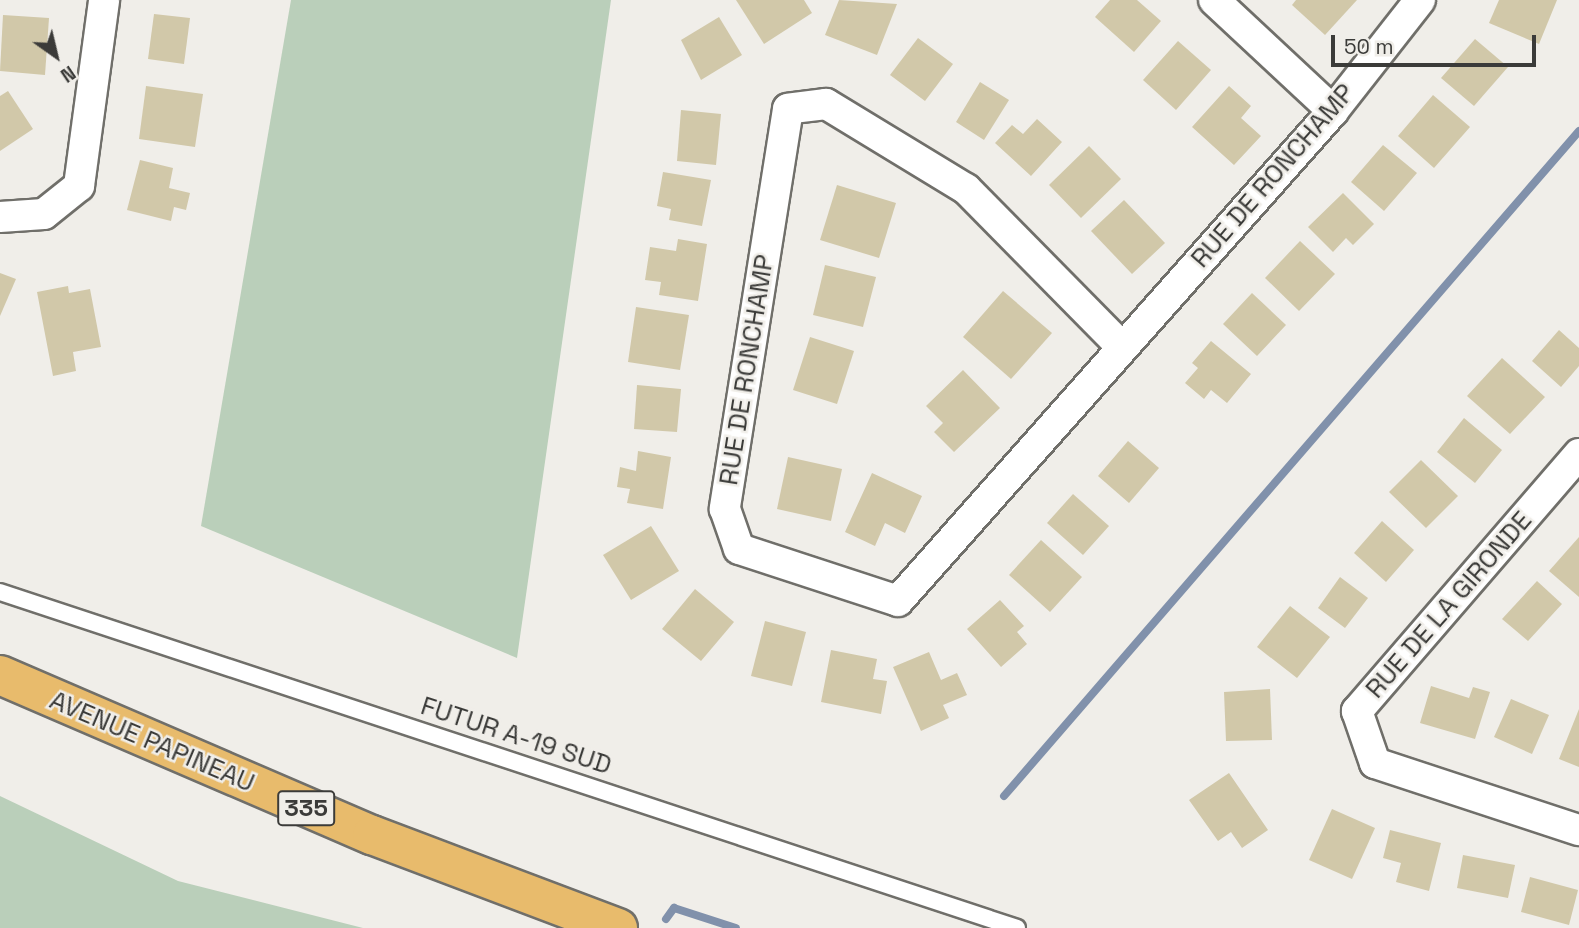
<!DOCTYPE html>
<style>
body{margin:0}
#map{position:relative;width:1579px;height:928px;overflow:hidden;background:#f0eee9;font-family:"Space Grotesk",sans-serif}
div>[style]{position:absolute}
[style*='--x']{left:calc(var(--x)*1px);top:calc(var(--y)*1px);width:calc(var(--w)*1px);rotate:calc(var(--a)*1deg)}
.green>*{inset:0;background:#bacfba}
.stream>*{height:8px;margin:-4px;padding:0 4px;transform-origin:4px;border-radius:4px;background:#8191ab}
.building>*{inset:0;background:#d1c8a9}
.roads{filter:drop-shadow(2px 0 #706f6a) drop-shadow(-2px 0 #706f6a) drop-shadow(0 2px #706f6a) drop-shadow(0 -2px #706f6a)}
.service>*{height:16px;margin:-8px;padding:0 8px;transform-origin:8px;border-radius:8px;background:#fff}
.minor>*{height:30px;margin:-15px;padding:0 15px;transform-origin:15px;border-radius:15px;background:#fff}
.trunk>*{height:38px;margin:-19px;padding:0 19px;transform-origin:19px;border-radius:19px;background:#e8bb6c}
span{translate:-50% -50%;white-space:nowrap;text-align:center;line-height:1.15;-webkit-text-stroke:5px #f0eee9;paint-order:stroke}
.shield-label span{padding:2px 5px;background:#f0eee9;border:2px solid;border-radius:5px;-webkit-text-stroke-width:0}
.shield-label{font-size:24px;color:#3b3b39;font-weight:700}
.street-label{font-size:26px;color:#3b3b39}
.north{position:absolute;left:21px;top:21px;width:70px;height:70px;-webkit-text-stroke:5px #f0eee9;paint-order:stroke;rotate:146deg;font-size:19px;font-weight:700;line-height:28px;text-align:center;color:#3b3b39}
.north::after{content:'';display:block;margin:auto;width:24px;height:32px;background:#3b3b39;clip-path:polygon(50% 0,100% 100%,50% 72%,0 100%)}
.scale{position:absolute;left:1331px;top:35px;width:205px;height:32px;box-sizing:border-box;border:4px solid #3b3b39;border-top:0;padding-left:9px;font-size:21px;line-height:24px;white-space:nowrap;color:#3b3b39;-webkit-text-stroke:5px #f0eee9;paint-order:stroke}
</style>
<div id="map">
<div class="green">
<div style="clip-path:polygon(291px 0,611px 0,517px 658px,201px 526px)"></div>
<div style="clip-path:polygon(0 796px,178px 881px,363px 928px,0 928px)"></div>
</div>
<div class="stream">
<div style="--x:1004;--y:796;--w:879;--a:-49.15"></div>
<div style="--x:666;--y:919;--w:14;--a:-54"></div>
<div style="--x:674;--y:908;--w:65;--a:17.9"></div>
</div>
<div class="building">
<div style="clip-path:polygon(736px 0,804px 0,812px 13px,764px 44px)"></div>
<div style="clip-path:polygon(839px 0,897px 4px,877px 55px,825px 35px)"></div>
<div style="clip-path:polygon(1110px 0,1137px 0,1161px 21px,1134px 52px,1095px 17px)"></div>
<div style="clip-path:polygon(1296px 0,1357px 0,1325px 35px,1292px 5px)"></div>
<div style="clip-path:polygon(1499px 0,1557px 0,1539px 44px,1489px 23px)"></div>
<div style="clip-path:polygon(154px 14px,190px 18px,184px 64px,148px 59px)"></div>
<div style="clip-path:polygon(3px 15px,49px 18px,45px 75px,0 71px)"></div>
<div style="clip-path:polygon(719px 17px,742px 55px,701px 80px,681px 40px)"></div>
<div style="clip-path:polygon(918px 38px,953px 64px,925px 101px,890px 75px)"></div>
<div style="clip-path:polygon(1475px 39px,1508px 67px,1474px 106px,1441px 78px)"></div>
<div style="clip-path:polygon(1178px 41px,1211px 70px,1176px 110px,1143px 80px)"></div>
<div style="clip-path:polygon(980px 82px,1009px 100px,984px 140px,956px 122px)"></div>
<div style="clip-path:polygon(146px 86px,203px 94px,195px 147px,139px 139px)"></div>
<div style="clip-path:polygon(1229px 86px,1251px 106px,1241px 118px,1261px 136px,1234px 165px,1192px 127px)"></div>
<div style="clip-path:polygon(8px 91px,33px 129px,0 151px,0 96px)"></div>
<div style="clip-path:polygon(1433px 95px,1470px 127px,1434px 168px,1398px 136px)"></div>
<div style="clip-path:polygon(681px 110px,721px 114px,716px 165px,677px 161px)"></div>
<div style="clip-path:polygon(1037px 119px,1062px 142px,1031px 176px,995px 143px,1012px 125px,1023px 134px)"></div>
<div style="clip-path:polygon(1383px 145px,1417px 173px,1384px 211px,1351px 182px)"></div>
<div style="clip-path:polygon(1089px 146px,1121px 179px,1081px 218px,1049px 185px)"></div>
<div style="clip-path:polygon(140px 160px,173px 168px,169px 188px,190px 193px,186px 210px,174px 207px,171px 221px,127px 210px)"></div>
<div style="clip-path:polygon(663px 172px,711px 180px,702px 226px,669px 220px,671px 209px,657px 206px)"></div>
<div style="clip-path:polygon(837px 185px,896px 203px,879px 258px,820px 240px)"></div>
<div style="clip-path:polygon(1343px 193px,1374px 224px,1353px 245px,1346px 238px,1333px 252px,1308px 227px)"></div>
<div style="clip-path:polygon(1124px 200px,1165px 243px,1132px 274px,1091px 231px)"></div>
<div style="clip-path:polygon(678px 239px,707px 244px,698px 301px,659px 295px,661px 282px,645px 280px,650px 247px,676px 251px)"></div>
<div style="clip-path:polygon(1300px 241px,1335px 274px,1299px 311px,1265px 278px)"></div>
<div style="clip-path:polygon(825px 265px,876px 277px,863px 327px,813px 315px)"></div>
<div style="clip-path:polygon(0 273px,16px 279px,0 316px)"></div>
<div style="clip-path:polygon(68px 286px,69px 293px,90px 289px,101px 347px,73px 352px,76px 371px,53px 376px,37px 292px)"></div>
<div style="clip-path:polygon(1003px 291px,1052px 333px,1011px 379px,963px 337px)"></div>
<div style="clip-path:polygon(1252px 293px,1286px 325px,1257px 356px,1223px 324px)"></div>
<div style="clip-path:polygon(636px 307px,689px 315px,680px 370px,628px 362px)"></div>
<div style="clip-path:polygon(1559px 330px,1579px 348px,1579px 366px,1561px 387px,1532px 361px)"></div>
<div style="clip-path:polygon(810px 337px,854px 351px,837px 404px,793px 390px)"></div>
<div style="clip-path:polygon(1211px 341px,1251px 374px,1227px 403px,1211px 390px,1204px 399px,1185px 383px,1198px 368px,1192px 363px)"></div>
<div style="clip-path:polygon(1502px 358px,1545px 397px,1510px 434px,1467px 396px)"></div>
<div style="clip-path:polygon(963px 370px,1000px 408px,954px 452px,934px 432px,943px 423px,926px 406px)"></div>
<div style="clip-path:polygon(637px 385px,681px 389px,677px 432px,634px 429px)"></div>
<div style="clip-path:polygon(1464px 418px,1502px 450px,1475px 483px,1437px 452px)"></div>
<div style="clip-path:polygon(1128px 441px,1159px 468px,1129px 503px,1098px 476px)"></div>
<div style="clip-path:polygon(638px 451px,671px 457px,663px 509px,627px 503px,630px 489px,617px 487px,620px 467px,636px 471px)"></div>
<div style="clip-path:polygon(788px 457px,842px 469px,831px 521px,777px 509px)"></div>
<div style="clip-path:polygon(1421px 460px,1458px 496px,1426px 528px,1389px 492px)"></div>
<div style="clip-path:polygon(872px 473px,922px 496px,905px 533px,885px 523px,875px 546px,845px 532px)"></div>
<div style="clip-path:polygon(1073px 494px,1109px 526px,1083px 555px,1047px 523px)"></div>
<div style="clip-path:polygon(1382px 521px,1414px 550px,1386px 582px,1354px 553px)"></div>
<div style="clip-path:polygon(651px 526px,679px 571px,631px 600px,603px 555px)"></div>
<div style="clip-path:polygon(1579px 537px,1579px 597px,1549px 571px)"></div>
<div style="clip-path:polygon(1041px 540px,1082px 577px,1050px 612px,1009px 575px)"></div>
<div style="clip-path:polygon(1340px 577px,1368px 598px,1345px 628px,1318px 608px)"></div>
<div style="clip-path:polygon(1537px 581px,1562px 604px,1528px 641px,1502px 619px)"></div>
<div style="clip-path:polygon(695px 589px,734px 622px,701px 661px,662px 629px)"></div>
<div style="clip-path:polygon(1000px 600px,1024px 626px,1017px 632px,1027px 644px,1001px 667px,967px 629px)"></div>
<div style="clip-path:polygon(1290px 606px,1330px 637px,1297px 678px,1257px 647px)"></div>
<div style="clip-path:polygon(765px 621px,806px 632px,792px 686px,751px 676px)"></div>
<div style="clip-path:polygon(831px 650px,877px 659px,873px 679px,887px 681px,881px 714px,821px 702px)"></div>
<div style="clip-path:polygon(929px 652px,941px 680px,957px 673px,967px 695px,943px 705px,949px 718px,921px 731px,893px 667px)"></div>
<div style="clip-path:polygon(1431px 686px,1469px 698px,1473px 687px,1490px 692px,1475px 739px,1420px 723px)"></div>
<div style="clip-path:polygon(1270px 689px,1272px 740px,1226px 741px,1224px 692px)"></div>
<div style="clip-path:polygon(1511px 699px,1549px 715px,1532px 754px,1494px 737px)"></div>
<div style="clip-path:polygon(1579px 709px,1579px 767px,1559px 759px)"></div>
<div style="clip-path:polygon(1229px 773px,1268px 830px,1242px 848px,1231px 832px,1218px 841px,1189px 800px)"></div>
<div style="clip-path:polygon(1332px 809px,1375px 828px,1352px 879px,1309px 860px)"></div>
<div style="clip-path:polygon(1390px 830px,1441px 843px,1429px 891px,1396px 882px,1401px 863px,1383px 858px)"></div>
<div style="clip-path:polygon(1463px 855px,1515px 865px,1508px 898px,1457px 888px)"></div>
<div style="clip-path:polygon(1530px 877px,1578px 890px,1569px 925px,1521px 912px)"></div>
</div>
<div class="roads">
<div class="service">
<div style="--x:0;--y:592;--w:1071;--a:18.28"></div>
</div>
<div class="minor">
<div style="--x:1214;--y:0;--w:163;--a:43"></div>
<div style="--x:0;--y:217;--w:44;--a:-3.9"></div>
<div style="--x:44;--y:214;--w:45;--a:-38.7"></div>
<div style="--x:79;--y:186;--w:188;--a:-82.3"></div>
<div style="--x:1122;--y:347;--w:222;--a:-134.6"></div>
<div style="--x:966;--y:189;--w:164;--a:-148.7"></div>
<div style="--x:826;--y:104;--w:38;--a:173"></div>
<div style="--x:788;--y:109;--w:405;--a:99"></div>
<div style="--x:725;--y:509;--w:42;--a:70.7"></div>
<div style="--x:739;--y:549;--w:167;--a:18.1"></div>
<div style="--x:898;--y:601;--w:655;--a:-48.4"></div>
<div style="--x:1333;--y:111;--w:141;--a:-51.9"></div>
<div style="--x:1579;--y:454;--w:340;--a:130.8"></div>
<div style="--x:1357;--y:711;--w:55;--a:70.9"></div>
<div style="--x:1375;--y:763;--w:215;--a:18.2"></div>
</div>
<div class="trunk">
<div style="--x:0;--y:675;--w:405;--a:23.3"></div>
<div style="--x:372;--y:835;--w:263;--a:20.7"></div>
</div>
</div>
<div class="shield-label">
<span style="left:306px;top:808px">335</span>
</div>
<div class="street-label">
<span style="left:1273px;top:176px;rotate:-49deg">RUE DE RONCHAMP</span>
<span style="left:747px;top:370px;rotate:-81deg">RUE DE RONCHAMP</span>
<span style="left:1449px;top:605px;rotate:-49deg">RUE DE LA GIRONDE</span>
<span style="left:516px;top:736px;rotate:18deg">FUTUR A-19 SUD</span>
<span style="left:152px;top:742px;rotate:23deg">AVENUE PAPINEAU</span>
</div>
<div class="north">N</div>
<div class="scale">50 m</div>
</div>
